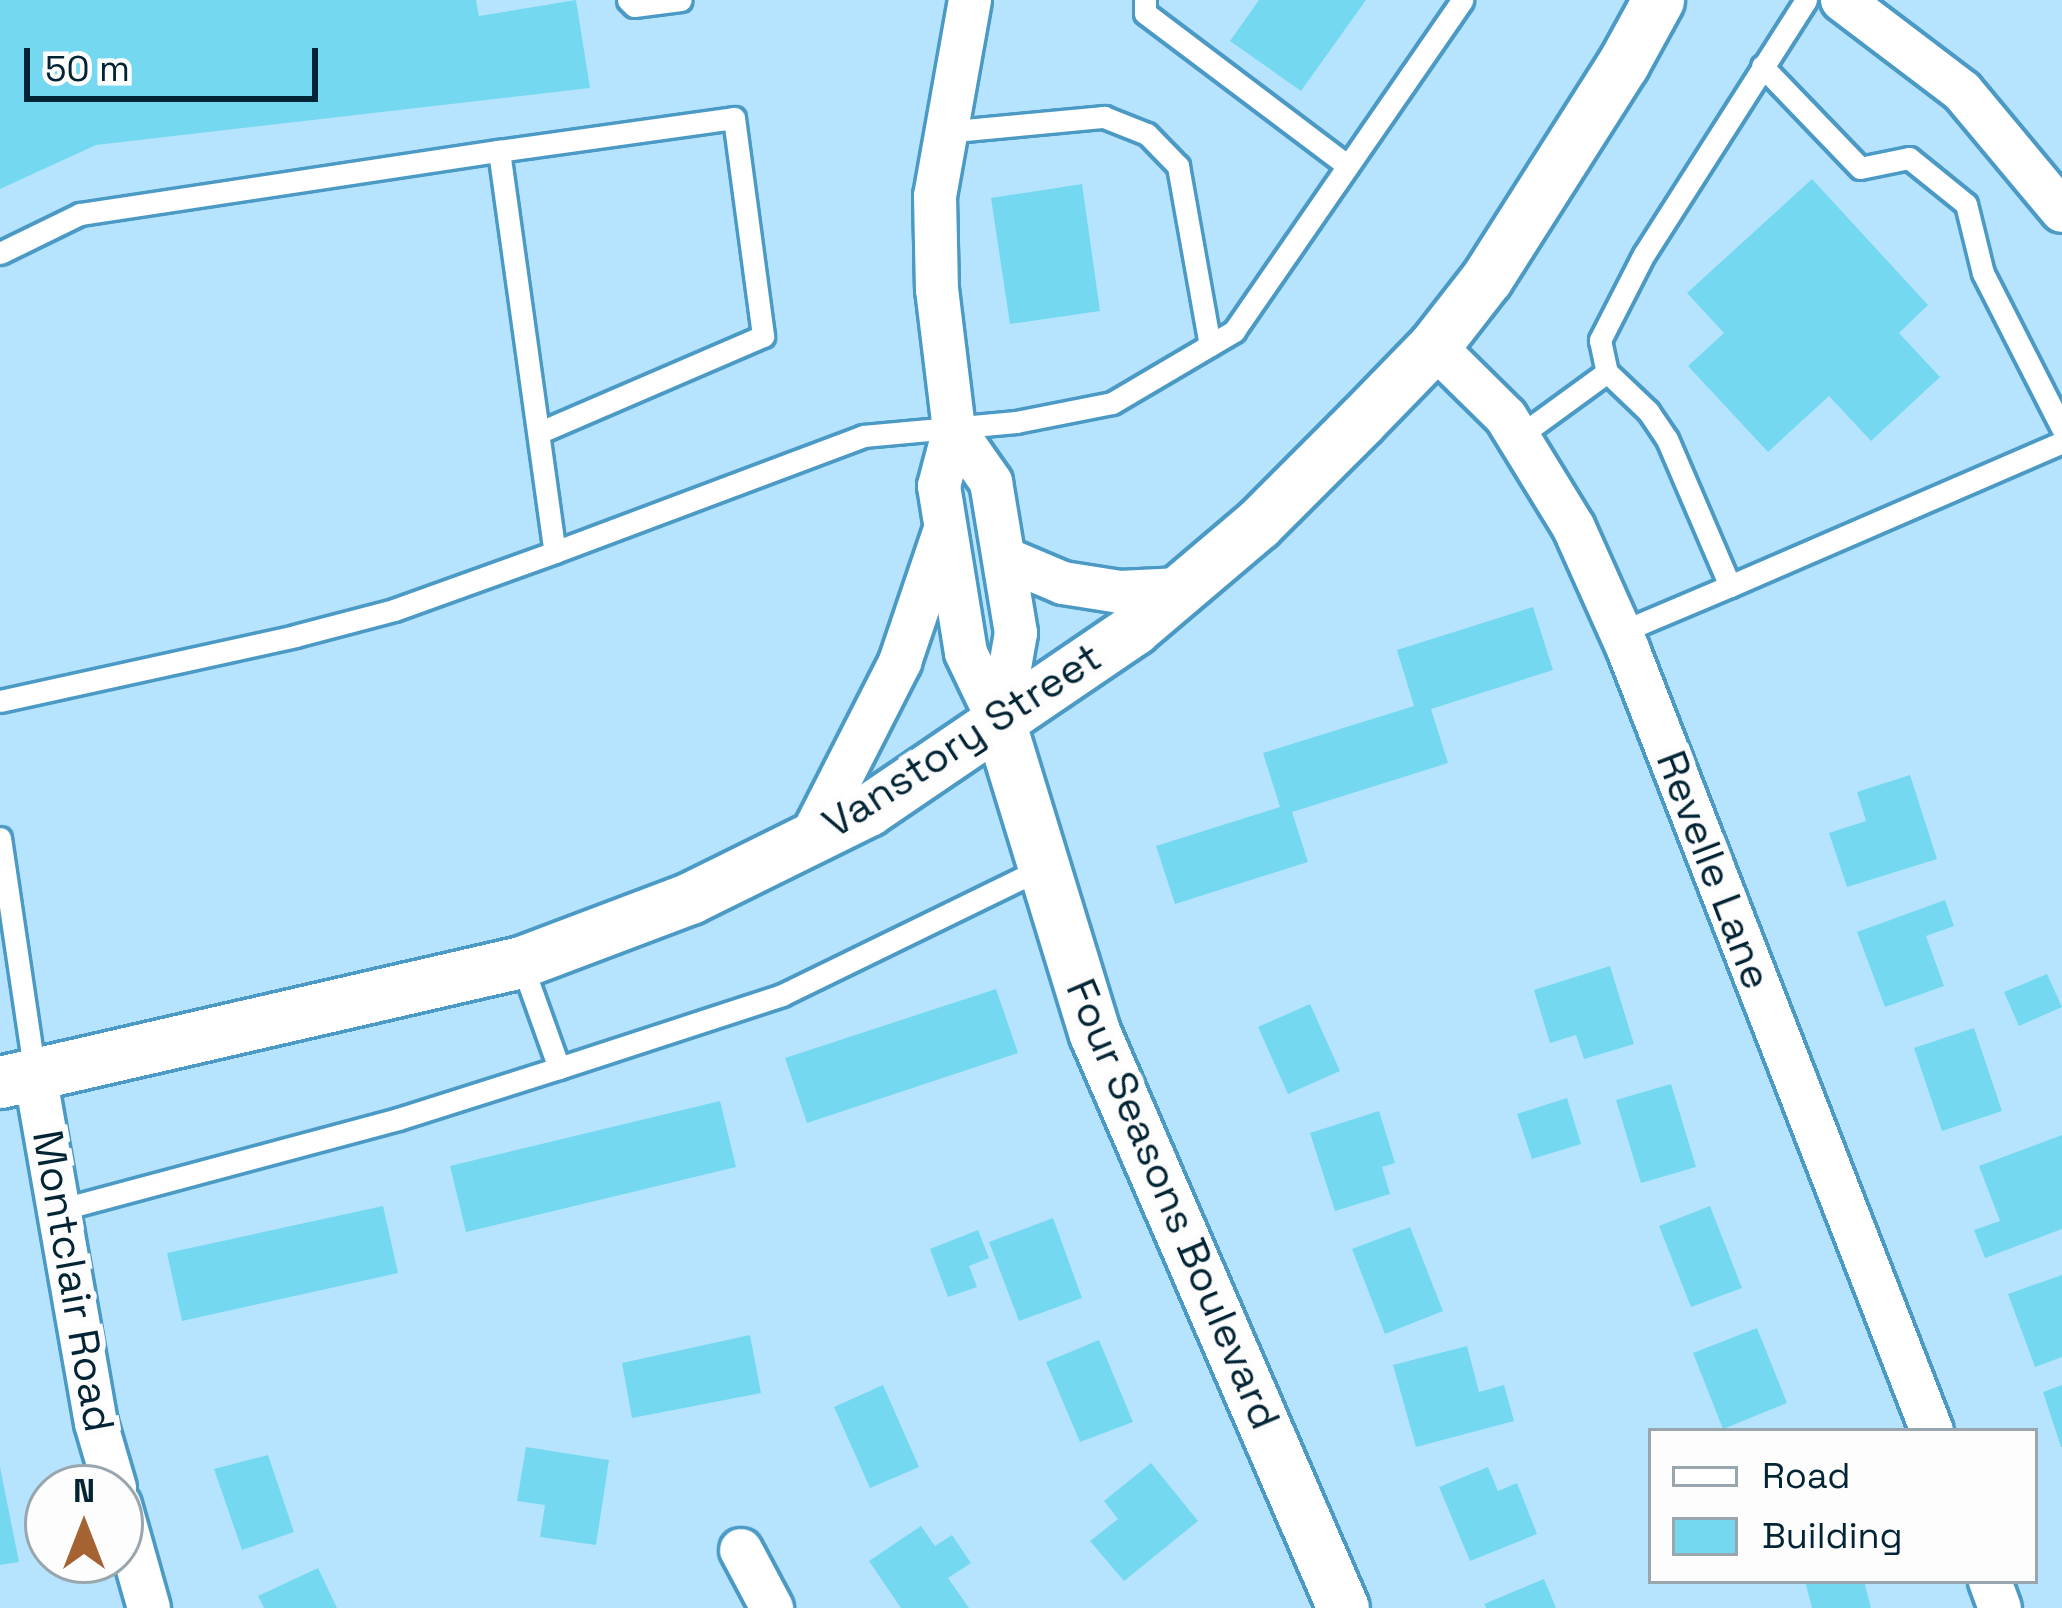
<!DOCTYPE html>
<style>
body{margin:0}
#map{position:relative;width:2062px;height:1608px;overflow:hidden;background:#b6e4fe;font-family:"Space Grotesk",sans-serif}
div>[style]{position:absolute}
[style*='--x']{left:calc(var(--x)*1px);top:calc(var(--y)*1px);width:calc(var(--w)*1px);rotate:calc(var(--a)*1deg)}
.building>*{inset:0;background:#74d9f0}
.roads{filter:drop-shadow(3px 0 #4b9ac5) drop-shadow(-3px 0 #4b9ac5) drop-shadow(0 3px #4b9ac5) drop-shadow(0 -3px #4b9ac5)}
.service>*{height:21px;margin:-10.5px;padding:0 10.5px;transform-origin:10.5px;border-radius:10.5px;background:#fff}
.minor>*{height:42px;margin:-21px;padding:0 21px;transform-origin:21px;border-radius:21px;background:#fff}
.tertiary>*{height:51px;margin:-25.5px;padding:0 25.5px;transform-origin:25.5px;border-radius:25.5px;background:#fff}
span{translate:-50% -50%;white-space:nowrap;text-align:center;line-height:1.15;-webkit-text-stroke:12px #fdfdfd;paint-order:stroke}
.street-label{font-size:42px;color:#022435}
.legend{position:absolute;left:1648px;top:1428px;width:390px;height:156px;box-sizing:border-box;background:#fdfdfd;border:3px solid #99a6ad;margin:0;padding:15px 21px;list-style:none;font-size:36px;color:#022435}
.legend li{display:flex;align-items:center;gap:24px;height:60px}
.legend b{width:60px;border:3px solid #99a6ad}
.north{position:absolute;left:24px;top:1464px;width:120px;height:120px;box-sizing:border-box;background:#fdfdfd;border:3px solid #99a6ad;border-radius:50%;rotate:0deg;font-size:33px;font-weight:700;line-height:48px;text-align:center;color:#022435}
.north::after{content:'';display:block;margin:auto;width:42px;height:54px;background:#a66332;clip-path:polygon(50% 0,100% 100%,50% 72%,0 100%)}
.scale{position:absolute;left:24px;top:48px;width:294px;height:54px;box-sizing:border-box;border:6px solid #022435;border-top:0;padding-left:15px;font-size:36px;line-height:42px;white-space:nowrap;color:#022435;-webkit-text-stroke:9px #fdfdfd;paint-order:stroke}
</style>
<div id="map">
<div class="building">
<div style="clip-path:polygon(0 0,476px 0,479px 16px,576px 0,590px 88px,96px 145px,0 189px)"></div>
<div style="clip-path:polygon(1259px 0,1366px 0,1301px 91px,1230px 41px)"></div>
<div style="clip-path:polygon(1812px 179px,1928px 305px,1899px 333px,1940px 377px,1871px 441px,1829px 396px,1768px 452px,1688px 366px,1724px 333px,1687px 293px)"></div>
<div style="clip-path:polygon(1082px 184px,1100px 311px,1010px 324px,991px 198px)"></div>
<div style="clip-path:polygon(1533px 607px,1553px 670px,1431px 709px,1448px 763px,1292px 812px,1308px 862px,1175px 904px,1156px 846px,1280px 807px,1263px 753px,1414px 706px,1397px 650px)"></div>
<div style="clip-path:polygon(1910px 775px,1937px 859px,1847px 887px,1829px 833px,1866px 821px,1857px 792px)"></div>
<div style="clip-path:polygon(1945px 900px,1954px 926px,1926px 936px,1944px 986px,1885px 1007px,1857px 932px)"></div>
<div style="clip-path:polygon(1610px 966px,1634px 1044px,1584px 1059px,1576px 1035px,1550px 1043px,1534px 990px)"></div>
<div style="clip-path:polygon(2047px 974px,2062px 1007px,2019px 1026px,2004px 992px)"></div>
<div style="clip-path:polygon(996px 989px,1018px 1053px,807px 1123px,785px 1058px)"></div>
<div style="clip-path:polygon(1310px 1004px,1340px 1071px,1288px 1094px,1258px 1027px)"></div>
<div style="clip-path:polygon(1974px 1028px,2002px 1111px,1942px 1131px,1914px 1048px)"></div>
<div style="clip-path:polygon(1671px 1084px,1696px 1167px,1641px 1183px,1616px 1100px)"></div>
<div style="clip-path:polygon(1567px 1098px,1581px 1144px,1532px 1159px,1517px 1114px)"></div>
<div style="clip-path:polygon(720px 1101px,736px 1167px,466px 1232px,450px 1166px)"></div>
<div style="clip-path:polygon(1379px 1111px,1395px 1163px,1382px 1167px,1390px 1194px,1335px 1211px,1310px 1133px)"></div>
<div style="clip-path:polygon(2062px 1135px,2062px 1229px,1985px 1258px,1974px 1230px,2000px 1221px,1979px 1166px)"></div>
<div style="clip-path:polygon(383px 1206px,398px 1273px,182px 1321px,167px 1253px)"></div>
<div style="clip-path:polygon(1710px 1206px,1742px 1288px,1691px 1307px,1659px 1226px)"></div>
<div style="clip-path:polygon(1053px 1218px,1082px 1298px,1019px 1321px,989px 1242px)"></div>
<div style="clip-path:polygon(1410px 1227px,1443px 1311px,1385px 1334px,1352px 1249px)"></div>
<div style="clip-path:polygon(978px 1230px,989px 1258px,969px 1266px,977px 1287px,948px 1297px,930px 1249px)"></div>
<div style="clip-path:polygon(2062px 1275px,2062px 1357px,2035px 1367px,2008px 1294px)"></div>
<div style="clip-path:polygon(1757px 1328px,1787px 1403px,1723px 1429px,1693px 1353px)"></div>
<div style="clip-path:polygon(750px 1335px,761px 1393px,632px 1418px,622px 1363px)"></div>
<div style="clip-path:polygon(1099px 1340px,1133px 1422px,1080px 1442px,1046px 1362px)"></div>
<div style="clip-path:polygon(1467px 1346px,1479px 1392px,1504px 1385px,1514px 1421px,1416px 1447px,1393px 1365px)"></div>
<div style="clip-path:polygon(883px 1385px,919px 1467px,870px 1488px,834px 1407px)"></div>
<div style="clip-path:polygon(2062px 1385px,2062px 1447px,2061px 1447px,2043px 1392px)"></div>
<div style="clip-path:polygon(526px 1447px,609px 1460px,596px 1545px,540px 1537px,545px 1505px,517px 1501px)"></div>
<div style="clip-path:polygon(268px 1455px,294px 1532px,242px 1550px,214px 1469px)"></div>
<div style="clip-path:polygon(1151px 1463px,1198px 1521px,1124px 1581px,1090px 1541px,1118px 1519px,1104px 1501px)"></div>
<div style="clip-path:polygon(0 1467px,19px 1562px,0 1565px)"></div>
<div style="clip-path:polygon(1488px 1467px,1498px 1491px,1517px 1483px,1537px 1534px,1470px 1561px,1439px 1487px)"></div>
<div style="clip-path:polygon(921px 1526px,935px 1546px,952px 1535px,971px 1563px,948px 1578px,969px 1608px,901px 1608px,869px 1561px)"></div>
<div style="clip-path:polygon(318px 1568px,337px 1608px,264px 1608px,258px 1596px)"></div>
<div style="clip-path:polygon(1544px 1579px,1556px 1608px,1486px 1608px,1484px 1604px)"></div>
<div style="clip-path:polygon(1805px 1581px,1864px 1581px,1871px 1608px,1812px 1608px)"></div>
</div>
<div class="roads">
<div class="service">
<div style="--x:628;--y:0;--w:8;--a:45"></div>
<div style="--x:634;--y:6;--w:47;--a:-7.3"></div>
<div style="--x:1145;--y:0;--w:13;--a:90"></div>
<div style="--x:1145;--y:13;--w:254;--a:37"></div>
<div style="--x:1806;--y:0;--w:301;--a:122.5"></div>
<div style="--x:1644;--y:254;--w:97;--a:117.1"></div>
<div style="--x:1600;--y:340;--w:33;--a:78"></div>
<div style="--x:1607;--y:372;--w:57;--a:43.6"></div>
<div style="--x:1648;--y:411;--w:34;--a:56"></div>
<div style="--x:1667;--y:439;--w:160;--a:66.8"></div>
<div style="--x:1730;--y:586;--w:362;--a:-23.4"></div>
<div style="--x:1762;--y:66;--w:141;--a:46.1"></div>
<div style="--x:1860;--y:168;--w:50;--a:-11.5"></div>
<div style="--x:1909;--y:158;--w:73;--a:38.9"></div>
<div style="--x:1966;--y:204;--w:71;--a:76.2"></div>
<div style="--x:1983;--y:273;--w:174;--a:63"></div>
<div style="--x:944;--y:132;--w:161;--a:-5.4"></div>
<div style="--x:1104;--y:117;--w:46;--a:21.6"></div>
<div style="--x:1147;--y:134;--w:45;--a:45.9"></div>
<div style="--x:1178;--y:166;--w:182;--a:79.9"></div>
<div style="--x:499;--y:151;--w:237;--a:-8"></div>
<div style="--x:734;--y:118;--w:220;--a:82.4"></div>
<div style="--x:763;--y:336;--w:243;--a:156.7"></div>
<div style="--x:0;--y:253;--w:89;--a:-26"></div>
<div style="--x:80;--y:214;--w:424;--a:-8.6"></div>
<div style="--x:499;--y:151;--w:405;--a:82.1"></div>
<div style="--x:555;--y:552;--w:329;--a:-20.6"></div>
<div style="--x:863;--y:436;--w:154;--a:-5.2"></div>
<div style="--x:1016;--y:422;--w:98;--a:-11.2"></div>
<div style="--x:1112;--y:403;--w:142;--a:-30.5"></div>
<div style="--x:1234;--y:331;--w:402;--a:-55.4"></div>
<div style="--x:1518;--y:437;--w:110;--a:-36.1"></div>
<div style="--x:1621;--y:632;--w:118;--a:-22.9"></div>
<div style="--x:0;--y:701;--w:302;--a:-12.4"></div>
<div style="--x:295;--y:636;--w:102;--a:-14.7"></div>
<div style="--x:394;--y:610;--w:171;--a:-19.8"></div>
<div style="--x:0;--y:838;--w:239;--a:81.6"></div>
<div style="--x:559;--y:1068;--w:235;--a:-18.1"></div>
<div style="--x:782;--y:995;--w:292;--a:-26"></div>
<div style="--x:59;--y:1210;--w:351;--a:-15"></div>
<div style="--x:398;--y:1119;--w:169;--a:-17.6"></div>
<div style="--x:559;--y:1068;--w:113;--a:-109.7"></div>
</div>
<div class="minor">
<div style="--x:970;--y:0;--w:199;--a:100.1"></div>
<div style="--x:935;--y:196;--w:93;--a:88.8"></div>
<div style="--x:937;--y:289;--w:141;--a:83.1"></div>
<div style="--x:954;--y:429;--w:59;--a:104.7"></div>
<div style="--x:939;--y:486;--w:169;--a:80.8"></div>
<div style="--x:966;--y:653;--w:79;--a:64.4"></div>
<div style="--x:1842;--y:0;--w:151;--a:37.2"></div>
<div style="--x:1962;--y:91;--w:156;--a:50.2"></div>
<div style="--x:1434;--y:346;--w:101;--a:44.6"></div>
<div style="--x:1506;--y:417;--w:130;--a:58.5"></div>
<div style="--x:1574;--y:528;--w:133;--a:65.9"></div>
<div style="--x:1628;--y:649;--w:839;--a:68.76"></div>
<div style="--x:954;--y:429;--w:65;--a:55.1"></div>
<div style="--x:991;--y:482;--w:153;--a:80.6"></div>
<div style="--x:1016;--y:633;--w:92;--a:100"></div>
<div style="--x:1004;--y:558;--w:64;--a:23"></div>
<div style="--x:1063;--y:583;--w:58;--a:9"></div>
<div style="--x:1120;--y:592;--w:60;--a:-2.9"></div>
<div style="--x:810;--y:839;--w:199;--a:-63"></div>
<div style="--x:900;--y:662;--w:134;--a:-71.3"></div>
<div style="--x:35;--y:1074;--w:354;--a:80.1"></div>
<div style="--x:96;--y:1423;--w:68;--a:73.7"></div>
<div style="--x:120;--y:1505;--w:107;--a:74.3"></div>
<div style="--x:741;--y:1550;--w:66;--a:61.9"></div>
<div style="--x:1990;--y:1581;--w:29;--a:70"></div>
</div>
<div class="tertiary">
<div style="--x:1000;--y:724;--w:324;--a:73"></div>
<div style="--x:1095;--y:1034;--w:625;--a:66.63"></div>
<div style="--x:0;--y:1082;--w:535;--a:-12.97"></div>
<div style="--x:521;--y:962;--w:181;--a:-20.7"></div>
<div style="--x:690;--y:898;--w:199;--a:-26.3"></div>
<div style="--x:868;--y:810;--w:322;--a:-34.2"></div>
<div style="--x:1134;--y:629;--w:162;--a:-40.3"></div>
<div style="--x:1258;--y:524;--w:144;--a:-45"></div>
<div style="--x:1360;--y:422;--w:106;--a:-45.8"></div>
<div style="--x:1434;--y:346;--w:86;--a:-52.1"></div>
<div style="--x:1487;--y:278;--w:254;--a:-57.6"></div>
<div style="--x:1623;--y:64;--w:73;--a:-61.3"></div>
</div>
</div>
<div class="street-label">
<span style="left:962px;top:740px;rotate:-33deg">Vanstory Street</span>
<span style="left:1714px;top:870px;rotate:69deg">Revelle Lane</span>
<span style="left:1173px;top:1204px;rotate:67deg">Four Seasons Boulevard</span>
<span style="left:73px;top:1281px;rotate:80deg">Montclair Road</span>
</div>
<ul class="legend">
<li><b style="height:15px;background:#fff"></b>Road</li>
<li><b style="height:33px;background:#74d9f0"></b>Building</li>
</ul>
<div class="north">N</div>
<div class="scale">50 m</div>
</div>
